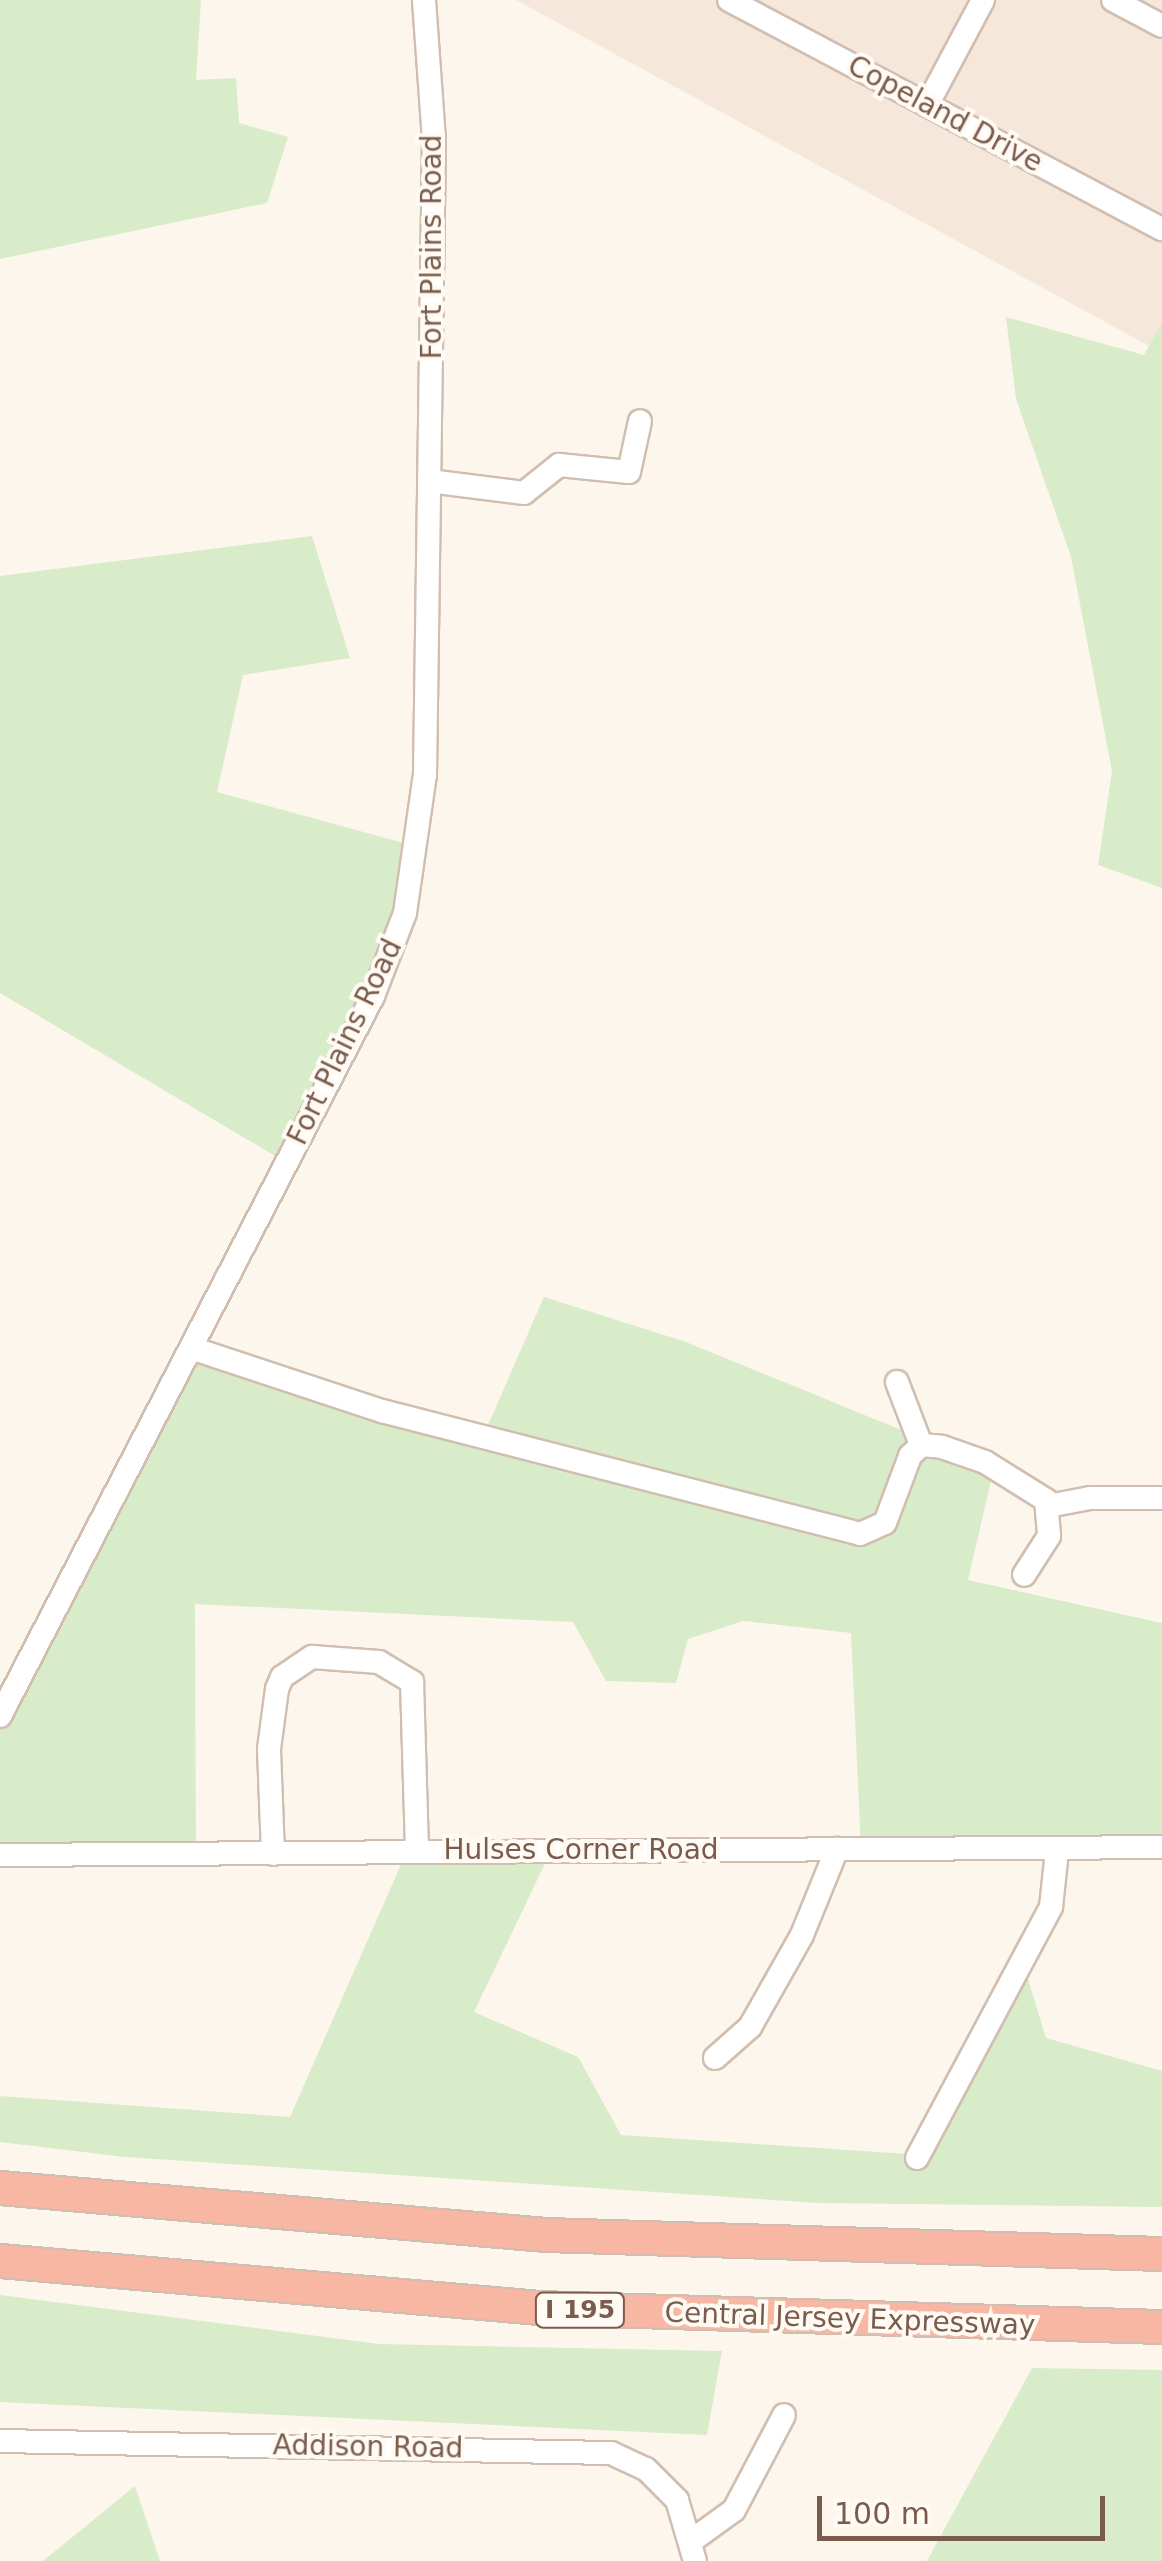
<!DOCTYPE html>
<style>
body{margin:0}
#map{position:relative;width:1162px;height:2561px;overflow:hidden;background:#fdf6ec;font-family:"DejaVu Sans",sans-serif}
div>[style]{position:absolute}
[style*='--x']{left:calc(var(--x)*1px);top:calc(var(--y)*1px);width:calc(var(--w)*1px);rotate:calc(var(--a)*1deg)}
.residential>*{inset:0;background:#f5e8da}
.green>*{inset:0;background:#d8ecc9}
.roads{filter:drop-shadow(2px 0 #d1beb0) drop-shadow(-2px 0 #d1beb0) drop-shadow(0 2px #d1beb0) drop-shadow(0 -2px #d1beb0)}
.minor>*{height:22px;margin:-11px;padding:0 11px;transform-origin:11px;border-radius:11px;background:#fff}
.highway>*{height:32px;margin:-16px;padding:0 16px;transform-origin:16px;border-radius:16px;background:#f7b7a3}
span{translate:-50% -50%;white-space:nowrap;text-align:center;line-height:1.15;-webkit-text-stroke:8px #fffaf3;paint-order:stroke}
.shield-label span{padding:2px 8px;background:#fffaf3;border:2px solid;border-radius:8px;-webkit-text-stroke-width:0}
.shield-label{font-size:25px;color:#7a5c4d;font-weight:700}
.street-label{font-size:28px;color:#7a5c4d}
.scale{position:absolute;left:817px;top:2496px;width:288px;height:45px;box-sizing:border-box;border:5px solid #7a5c4d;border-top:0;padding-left:12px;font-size:30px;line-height:35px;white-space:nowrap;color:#7a5c4d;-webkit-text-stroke:8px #fffaf3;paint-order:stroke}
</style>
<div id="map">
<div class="residential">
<div style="clip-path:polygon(516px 0,1162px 0,1162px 353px)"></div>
</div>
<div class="green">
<div style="clip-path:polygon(0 0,201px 0,196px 80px,236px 78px,239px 123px,288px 137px,267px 203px,0 259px)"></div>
<div style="clip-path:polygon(1006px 317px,1144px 355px,1162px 322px,1162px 888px,1098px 865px,1112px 771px,1071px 557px,1016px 399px)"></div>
<div style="clip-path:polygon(312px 536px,350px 658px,243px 675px,217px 792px,422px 848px,336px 1073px,287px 1163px,0 993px,0 576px)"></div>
<div style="clip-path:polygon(544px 1297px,686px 1342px,994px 1468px,968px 1580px,1162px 1623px,1162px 1846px,861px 1849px,851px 1633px,743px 1621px,688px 1639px,676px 1683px,606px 1681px,573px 1622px,195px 1604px,196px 1858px,0 1861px,0 1719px,198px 1339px,485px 1432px)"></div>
<div style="clip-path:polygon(551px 1851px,474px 2012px,578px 2057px,621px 2135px,923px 2155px,1024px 1966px,1046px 2038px,1162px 2071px,1162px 2207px,820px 2203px,125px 2157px,0 2142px,0 2096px,290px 2117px,406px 1853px)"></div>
<div style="clip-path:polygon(0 2295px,379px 2344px,722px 2351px,707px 2435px,0 2402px)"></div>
<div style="clip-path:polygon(1032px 2368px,1162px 2370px,1162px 2561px,927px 2561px)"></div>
<div style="clip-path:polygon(135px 2486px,160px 2561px,43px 2561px)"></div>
</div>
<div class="roads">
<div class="minor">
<div style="--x:729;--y:0;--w:490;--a:27.9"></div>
<div style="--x:1113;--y:0;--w:55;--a:28"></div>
<div style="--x:927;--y:105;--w:119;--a:-61.9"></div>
<div style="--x:429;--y:481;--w:96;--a:7.2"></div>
<div style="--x:524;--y:493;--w:45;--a:-38.7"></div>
<div style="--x:559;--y:465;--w:70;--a:5.7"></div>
<div style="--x:629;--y:472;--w:52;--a:-77.8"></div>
<div style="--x:191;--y:1348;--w:201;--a:18.3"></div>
<div style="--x:382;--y:1411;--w:494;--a:14.4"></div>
<div style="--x:860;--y:1534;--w:27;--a:-24"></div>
<div style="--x:885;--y:1523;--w:72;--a:-69.5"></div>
<div style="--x:910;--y:1456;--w:16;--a:-45"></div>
<div style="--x:921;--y:1445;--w:21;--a:5"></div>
<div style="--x:942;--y:1447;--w:46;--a:19.2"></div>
<div style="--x:985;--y:1462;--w:72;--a:31.9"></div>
<div style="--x:1046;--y:1500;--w:36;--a:85"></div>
<div style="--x:1049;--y:1536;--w:46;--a:122.7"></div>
<div style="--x:897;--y:1382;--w:67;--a:69.1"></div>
<div style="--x:1048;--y:1506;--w:43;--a:-10.8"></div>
<div style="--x:1090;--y:1498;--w:72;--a:0"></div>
<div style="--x:0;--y:1716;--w:811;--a:-62.61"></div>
<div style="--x:373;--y:996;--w:89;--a:-68.9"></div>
<div style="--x:405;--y:913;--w:139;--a:-81.8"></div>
<div style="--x:425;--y:775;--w:635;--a:-89.19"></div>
<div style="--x:434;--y:140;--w:140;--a:-94.1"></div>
<div style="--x:273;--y:1854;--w:105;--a:-92.2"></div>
<div style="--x:269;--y:1749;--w:61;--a:-82.4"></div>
<div style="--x:277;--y:1689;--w:13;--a:-67"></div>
<div style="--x:282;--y:1677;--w:36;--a:-34"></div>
<div style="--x:312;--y:1657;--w:67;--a:4.3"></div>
<div style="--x:379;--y:1662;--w:39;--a:31"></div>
<div style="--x:412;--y:1682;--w:169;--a:88.3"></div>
<div style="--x:0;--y:1855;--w:1162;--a:-0.39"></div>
<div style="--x:715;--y:2058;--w:47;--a:-41.5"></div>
<div style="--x:750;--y:2027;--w:106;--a:-60.5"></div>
<div style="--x:802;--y:1935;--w:93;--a:-67.9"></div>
<div style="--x:917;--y:2158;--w:285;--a:-61.9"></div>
<div style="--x:1051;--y:1907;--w:56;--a:-83.9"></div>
<div style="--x:0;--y:2441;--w:611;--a:1.13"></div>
<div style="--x:611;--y:2453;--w:38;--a:25"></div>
<div style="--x:646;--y:2469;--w:44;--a:45"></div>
<div style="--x:677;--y:2500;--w:64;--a:73.6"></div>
<div style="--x:694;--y:2539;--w:49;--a:-35.9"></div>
<div style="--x:734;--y:2510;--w:107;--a:-62.2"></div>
</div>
<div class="highway">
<div style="--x:0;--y:2188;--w:548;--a:4.92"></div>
<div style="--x:546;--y:2235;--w:616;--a:1.77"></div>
<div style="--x:0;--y:2261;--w:541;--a:4.98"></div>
<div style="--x:539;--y:2308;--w:623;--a:1.75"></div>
</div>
</div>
<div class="shield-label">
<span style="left:580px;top:2310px">I 195</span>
</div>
<div class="street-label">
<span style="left:945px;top:114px;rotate:28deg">Copeland Drive</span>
<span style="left:432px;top:247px;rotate:-90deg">Fort Plains Road</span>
<span style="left:345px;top:1042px;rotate:-64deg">Fort Plains Road</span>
<span style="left:581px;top:1850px">Hulses Corner Road</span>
<span style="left:850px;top:2319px;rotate:2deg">Central Jersey Expressway</span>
<span style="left:368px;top:2447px;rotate:1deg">Addison Road</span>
</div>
<div class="scale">100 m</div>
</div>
